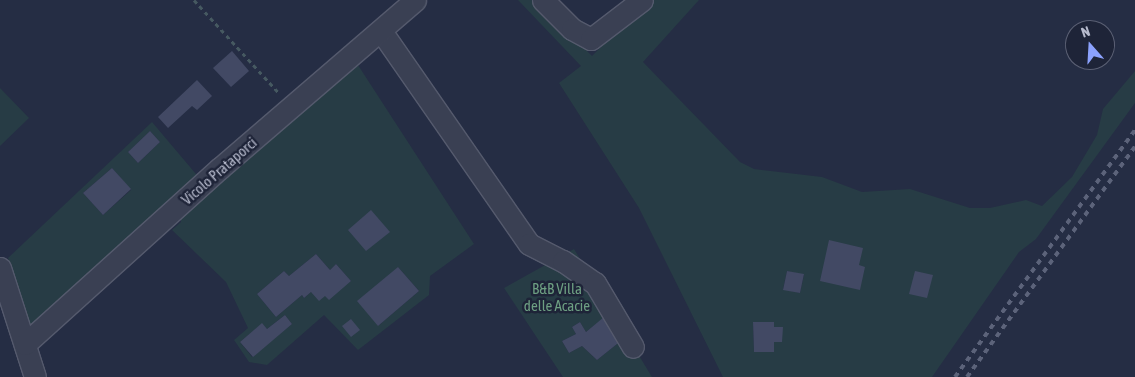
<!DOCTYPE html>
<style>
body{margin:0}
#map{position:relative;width:1135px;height:377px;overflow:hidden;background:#252d44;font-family:"Asap Condensed",sans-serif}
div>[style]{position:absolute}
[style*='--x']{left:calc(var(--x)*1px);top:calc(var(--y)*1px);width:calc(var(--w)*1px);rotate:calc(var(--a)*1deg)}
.green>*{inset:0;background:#273c45}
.building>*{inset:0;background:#424964}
.path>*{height:3px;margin-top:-1.5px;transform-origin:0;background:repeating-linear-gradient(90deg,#465961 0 4px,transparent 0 8px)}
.roads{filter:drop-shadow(1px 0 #555a6d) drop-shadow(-1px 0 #555a6d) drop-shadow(0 1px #555a6d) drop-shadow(0 -1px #555a6d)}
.minor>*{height:21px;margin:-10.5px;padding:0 10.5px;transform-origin:10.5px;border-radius:10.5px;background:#3a4053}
.rail>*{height:4px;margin-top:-2px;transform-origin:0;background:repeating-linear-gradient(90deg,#5c637a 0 5px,transparent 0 10px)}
span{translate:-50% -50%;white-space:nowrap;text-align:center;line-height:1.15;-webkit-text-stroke:5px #1e2438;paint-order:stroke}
.street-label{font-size:15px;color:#b7bbcd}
.park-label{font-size:15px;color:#6d9f82}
.north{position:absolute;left:1065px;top:20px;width:50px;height:50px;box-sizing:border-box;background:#1e2438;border:1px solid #5b6074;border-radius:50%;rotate:341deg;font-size:14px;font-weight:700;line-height:20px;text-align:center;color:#b7bbcd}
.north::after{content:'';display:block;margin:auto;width:18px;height:22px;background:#8ca2fd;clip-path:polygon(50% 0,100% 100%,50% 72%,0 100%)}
</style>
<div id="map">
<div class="green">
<div style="clip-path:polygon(evenodd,518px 0,536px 0,592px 56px,648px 0,699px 0,643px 62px,740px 162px,754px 169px,822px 177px,862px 192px,910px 189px,970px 208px,990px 208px,1026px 200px,1042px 206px,1072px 177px,1097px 135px,1103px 109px,1135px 71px,1135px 103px,1036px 239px,1019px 252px,932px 377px,723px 377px,639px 208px,559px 83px,581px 66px,518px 0,787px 271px,804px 275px,800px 293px,783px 289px,787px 271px,518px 0,753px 322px,774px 322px,774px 327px,782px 327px,782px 342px,774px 342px,774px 352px,754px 352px,753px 322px)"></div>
<div style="clip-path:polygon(evenodd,356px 62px,474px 244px,430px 276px,429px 295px,358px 350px,324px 315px,267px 365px,249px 362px,234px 340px,248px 328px,226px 282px,172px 230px,181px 222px,181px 209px,356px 62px,316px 254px,330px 270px,336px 264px,351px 281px,325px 296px,311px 292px,304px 298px,302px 295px,276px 317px,257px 294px,284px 271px,289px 276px,316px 254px,356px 62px,398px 267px,419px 291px,378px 326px,398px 267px,356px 62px,285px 315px,292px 324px,252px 357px,240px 342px,262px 324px,267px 329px,285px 315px)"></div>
<div style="clip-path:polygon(0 88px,29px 118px,0 146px)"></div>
<div style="clip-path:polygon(evenodd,152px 122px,201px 180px,32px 329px,8px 258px,152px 122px,150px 131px,160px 142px,138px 163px,128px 152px,150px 131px,152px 122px,112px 168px,131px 190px,103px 215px,83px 193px,112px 168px)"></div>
<div style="clip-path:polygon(evenodd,574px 249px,652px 377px,563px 377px,504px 288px,574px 249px,604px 318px,622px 340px,597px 360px,582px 346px,569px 353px,562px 341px,576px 334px,572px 327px,580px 322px,586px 332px,604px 318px)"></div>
</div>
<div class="building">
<div style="clip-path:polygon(232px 51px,249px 71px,231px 87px,213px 68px)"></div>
<div style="clip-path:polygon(197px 80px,212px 96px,197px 110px,192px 106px,168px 128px,158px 117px)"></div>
<div style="clip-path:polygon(150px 131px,160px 142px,138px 163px,128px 152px)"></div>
<div style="clip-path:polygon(112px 168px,131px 189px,103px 215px,83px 193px)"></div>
<div style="clip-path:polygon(371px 210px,390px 232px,366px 251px,348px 230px)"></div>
<div style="clip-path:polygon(829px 240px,863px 248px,859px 265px,865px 267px,860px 290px,820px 281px)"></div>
<div style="clip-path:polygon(316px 254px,330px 270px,336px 264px,351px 281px,329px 300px,325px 296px,319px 301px,311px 292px,304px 298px,302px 295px,276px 317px,257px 294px,284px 271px,289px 276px)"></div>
<div style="clip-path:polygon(398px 267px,419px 291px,378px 326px,357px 301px)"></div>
<div style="clip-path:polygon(787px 271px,804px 274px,800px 293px,783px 290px)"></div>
<div style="clip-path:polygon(915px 271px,933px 275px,927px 298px,909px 294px)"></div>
<div style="clip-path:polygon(285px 315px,292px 324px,253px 357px,240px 342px,262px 323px,267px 329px)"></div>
<div style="clip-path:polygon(604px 317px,622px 340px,597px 360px,582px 346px,569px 353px,562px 341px,576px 334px,572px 327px,580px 322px,586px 332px)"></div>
<div style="clip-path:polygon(351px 319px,360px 330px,351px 337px,342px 326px)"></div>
<div style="clip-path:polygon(753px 322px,774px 322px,774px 327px,783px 327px,782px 342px,774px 342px,774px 352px,754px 352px)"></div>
</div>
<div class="path">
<div style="--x:194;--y:0;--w:126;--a:47.6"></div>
</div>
<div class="roads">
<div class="minor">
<div style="--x:543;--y:0;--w:41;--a:45"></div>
<div style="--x:572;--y:29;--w:21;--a:28"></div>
<div style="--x:591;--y:39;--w:64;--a:-37.4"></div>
<div style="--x:381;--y:31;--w:259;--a:55.2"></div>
<div style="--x:529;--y:244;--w:38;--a:27"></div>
<div style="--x:563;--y:261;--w:39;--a:35"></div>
<div style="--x:595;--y:283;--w:74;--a:59.3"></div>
<div style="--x:0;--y:268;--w:114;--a:72.2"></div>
<div style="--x:25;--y:344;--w:263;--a:-42.1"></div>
<div style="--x:220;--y:168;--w:257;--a:-40.7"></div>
</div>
</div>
<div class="rail">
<div style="--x:955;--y:377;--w:306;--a:-53.9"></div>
<div style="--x:967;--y:377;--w:285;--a:-53.9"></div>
</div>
<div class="street-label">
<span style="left:219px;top:171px;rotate:-41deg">Vicolo Prataporci</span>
</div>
<div class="park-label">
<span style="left:557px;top:297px">B&amp;B Villa<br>delle Acacie</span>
</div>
<div class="north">N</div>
</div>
